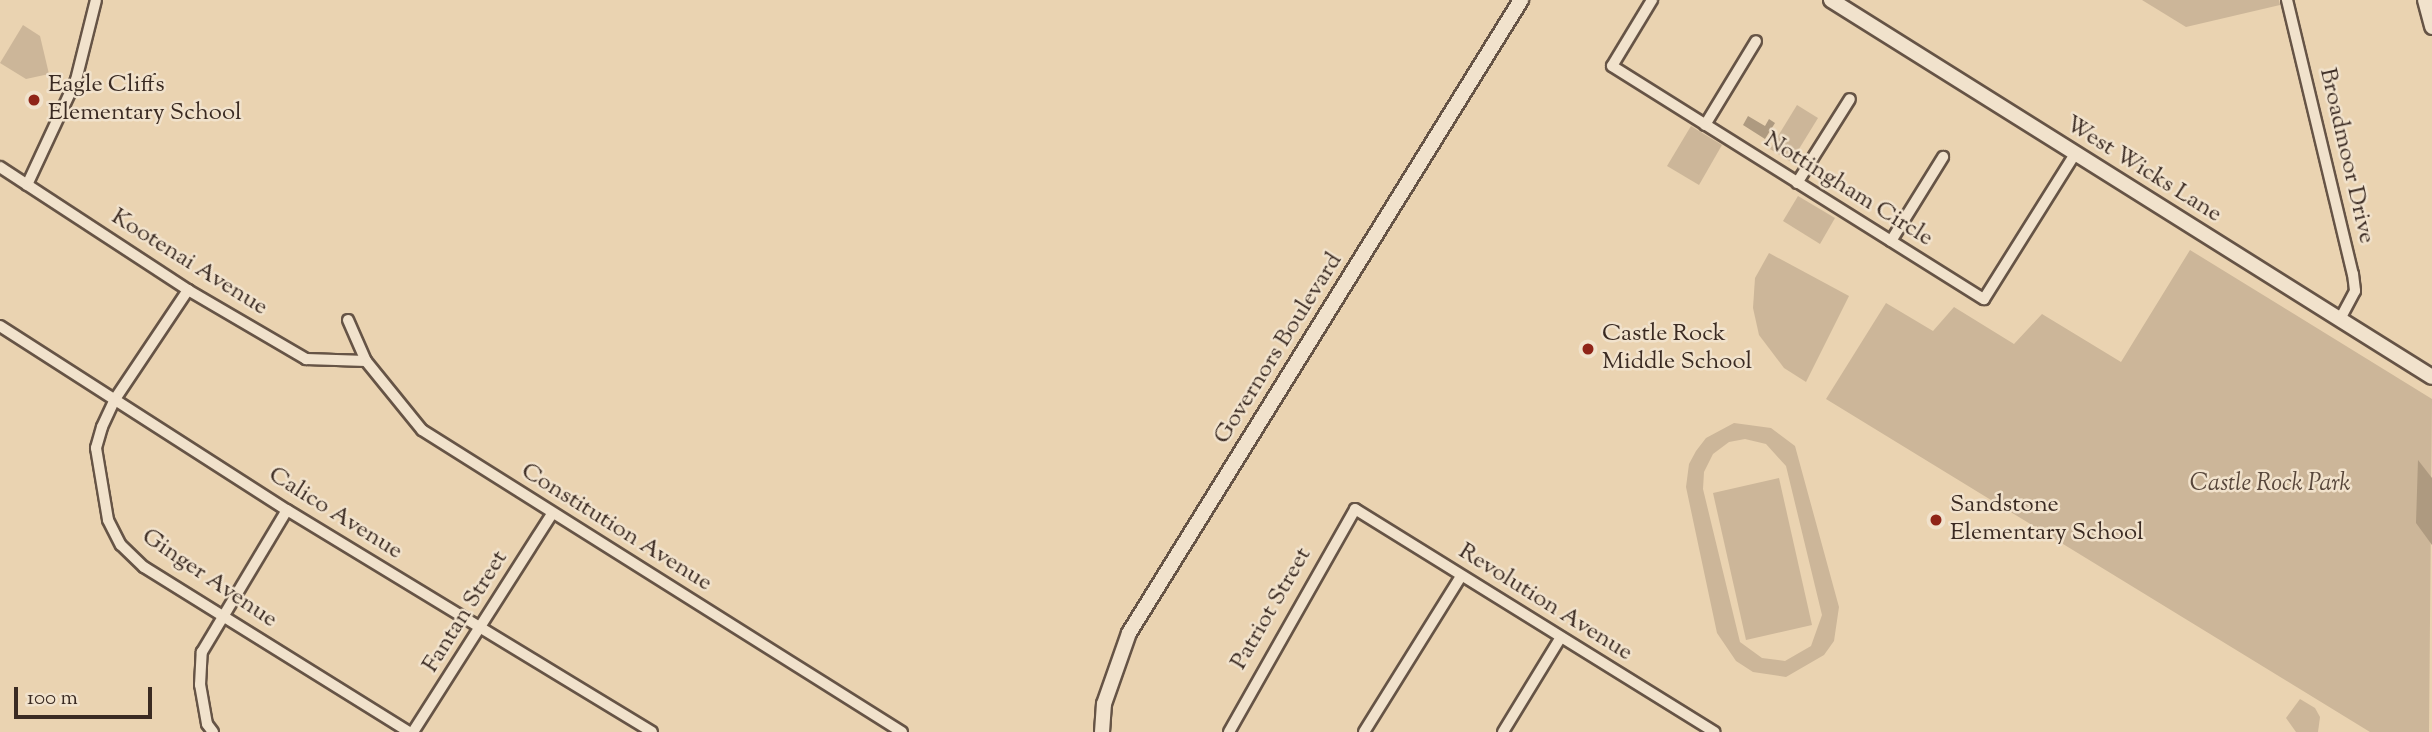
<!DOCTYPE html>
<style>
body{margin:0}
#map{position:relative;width:2432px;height:732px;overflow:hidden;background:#ead3b1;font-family:"Sorts Mill Goudy",serif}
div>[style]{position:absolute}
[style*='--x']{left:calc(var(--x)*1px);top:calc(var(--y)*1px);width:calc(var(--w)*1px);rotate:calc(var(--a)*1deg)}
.green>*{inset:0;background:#ccb699}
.water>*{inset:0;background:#ae9a80}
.roads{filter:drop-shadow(2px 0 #665446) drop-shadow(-2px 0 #665446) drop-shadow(0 2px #665446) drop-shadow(0 -2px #665446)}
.street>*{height:10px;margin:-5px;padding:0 5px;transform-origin:5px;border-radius:5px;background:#f1e2cc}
.secondary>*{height:14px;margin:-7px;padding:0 7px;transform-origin:7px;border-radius:7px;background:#f1e2cc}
.dots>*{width:19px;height:19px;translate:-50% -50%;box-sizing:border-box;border:4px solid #f1e2cc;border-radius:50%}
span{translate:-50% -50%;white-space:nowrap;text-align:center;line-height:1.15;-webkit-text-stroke:5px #f1e2cc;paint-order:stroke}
.poi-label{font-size:24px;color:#3a2a22}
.left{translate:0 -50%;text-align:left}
.street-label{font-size:24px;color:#3a2a22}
.park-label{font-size:24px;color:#57463a;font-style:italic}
.scale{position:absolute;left:14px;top:687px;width:138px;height:32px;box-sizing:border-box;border:4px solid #3a2a22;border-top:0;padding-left:9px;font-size:21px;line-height:24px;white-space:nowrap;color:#3a2a22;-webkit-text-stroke:5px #f1e2cc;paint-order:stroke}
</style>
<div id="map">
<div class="green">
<div style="clip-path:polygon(2142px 0,2279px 0,2280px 5px,2186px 27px)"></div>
<div style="clip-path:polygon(23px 25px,40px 36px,49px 74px,26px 79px,0 63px)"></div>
<div style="clip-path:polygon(1797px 105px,1818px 118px,1791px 162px,1770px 149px)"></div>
<div style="clip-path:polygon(1691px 126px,1722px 145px,1699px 185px,1667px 166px)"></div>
<div style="clip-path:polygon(1798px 196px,1835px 218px,1820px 244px,1783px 221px)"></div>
<div style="clip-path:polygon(2190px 250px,2432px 399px,2429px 732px,2370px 732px,1826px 399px,1886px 303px,1933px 331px,1954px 307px,2014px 344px,2042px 314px,2121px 362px)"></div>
<div style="clip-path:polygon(1769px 253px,1849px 296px,1806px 382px,1784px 368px,1759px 335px,1753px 308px,1755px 278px)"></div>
<div style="clip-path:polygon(evenodd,1734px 423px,1771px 428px,1795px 446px,1839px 607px,1834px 641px,1824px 655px,1786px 677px,1753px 672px,1736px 661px,1717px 633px,1686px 487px,1689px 464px,1696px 451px,1706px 438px,1734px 423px,1745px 439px,1766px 444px,1786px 466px,1822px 615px,1811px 646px,1785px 661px,1762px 658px,1740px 642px,1703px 489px,1704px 472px,1713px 454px,1729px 442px,1745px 439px)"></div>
<div style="clip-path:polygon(1779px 478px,1812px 625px,1746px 640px,1713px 493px)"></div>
<div style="clip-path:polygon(2300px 699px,2315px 708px,2320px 717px,2318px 732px,2296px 732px,2286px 718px)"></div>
</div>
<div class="water">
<div style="clip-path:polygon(1748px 116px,1765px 126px,1769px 119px,1775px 123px,1765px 139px,1743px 125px)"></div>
<div style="clip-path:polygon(2418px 460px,2432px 478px,2432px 545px,2416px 523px)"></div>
</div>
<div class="roads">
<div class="street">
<div style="--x:1652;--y:0;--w:77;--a:121.2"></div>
<div style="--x:1612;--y:66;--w:439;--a:32.1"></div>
<div style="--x:1984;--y:299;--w:171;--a:-57.9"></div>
<div style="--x:2287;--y:0;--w:282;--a:76.5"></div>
<div style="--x:2353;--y:274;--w:17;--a:83"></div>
<div style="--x:2355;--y:291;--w:32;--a:118"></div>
<div style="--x:1705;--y:125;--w:98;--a:-58.7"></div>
<div style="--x:0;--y:167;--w:225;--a:33.2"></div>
<div style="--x:188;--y:290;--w:137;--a:30.3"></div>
<div style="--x:306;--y:359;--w:60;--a:1.9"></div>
<div style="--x:1797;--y:183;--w:99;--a:-57.8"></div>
<div style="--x:27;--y:185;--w:116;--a:-65"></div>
<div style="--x:76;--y:80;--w:82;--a:-76"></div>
<div style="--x:1891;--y:241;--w:99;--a:-58.2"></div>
<div style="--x:188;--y:290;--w:131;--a:123.8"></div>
<div style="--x:115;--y:399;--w:31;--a:115"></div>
<div style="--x:102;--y:427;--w:22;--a:106"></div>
<div style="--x:96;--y:448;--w:73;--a:80.5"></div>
<div style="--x:108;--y:520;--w:28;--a:63"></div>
<div style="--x:121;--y:545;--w:32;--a:44"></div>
<div style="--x:144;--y:567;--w:312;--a:31.9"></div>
<div style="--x:348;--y:320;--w:45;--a:66.3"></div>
<div style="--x:366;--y:361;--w:89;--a:50.9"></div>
<div style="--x:422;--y:430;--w:567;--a:32.18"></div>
<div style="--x:0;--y:326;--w:341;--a:32.7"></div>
<div style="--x:287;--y:510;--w:427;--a:31.3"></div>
<div style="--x:213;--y:732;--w:10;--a:-127"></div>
<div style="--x:207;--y:724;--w:40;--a:-100"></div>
<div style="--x:200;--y:685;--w:33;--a:-87"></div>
<div style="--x:202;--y:652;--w:165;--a:-59.1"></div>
<div style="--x:413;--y:732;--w:259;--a:-57.5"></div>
<div style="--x:1229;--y:732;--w:256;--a:-60.5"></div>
<div style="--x:1355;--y:509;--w:423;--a:31.8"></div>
<div style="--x:1364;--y:732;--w:184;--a:-58.1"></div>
<div style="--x:1503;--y:732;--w:111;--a:-58.6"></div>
</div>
<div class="secondary">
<div style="--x:1831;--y:0;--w:709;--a:32.1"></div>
<div style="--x:2425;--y:0;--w:28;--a:75"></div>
<div style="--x:1102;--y:732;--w:28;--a:-86"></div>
<div style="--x:1104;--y:704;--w:75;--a:-70.6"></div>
<div style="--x:1129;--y:633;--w:745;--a:-58.23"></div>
</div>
</div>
<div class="dots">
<div style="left:34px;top:100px;background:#8f2418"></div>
<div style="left:1588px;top:349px;background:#8f2418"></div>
<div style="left:1936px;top:520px;background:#8f2418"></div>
</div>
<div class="poi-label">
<span class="left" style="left:48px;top:100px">Eagle Cliffs<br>Elementary School</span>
<span class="left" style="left:1602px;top:349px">Castle Rock<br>Middle School</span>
<span class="left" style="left:1950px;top:520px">Sandstone<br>Elementary School</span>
</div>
<div class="street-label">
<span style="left:2346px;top:156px;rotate:77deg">Broadmoor Drive</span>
<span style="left:2143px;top:170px;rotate:32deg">West Wicks Lane</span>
<span style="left:1848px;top:190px;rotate:32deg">Nottingham Circle</span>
<span style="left:189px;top:263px;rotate:32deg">Kootenai Avenue</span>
<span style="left:1279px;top:349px;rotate:-58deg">Governors Boulevard</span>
<span style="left:335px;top:514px;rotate:32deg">Calico Avenue</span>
<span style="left:616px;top:528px;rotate:32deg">Constitution Avenue</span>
<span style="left:209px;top:579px;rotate:34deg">Ginger Avenue</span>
<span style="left:1545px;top:603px;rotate:32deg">Revolution Avenue</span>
<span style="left:1272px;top:609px;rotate:-60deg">Patriot Street</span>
<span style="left:466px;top:612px;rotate:-58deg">Fantan Street</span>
</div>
<div class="park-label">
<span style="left:2270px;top:485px">Castle Rock Park</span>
</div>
<div class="scale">100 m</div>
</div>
